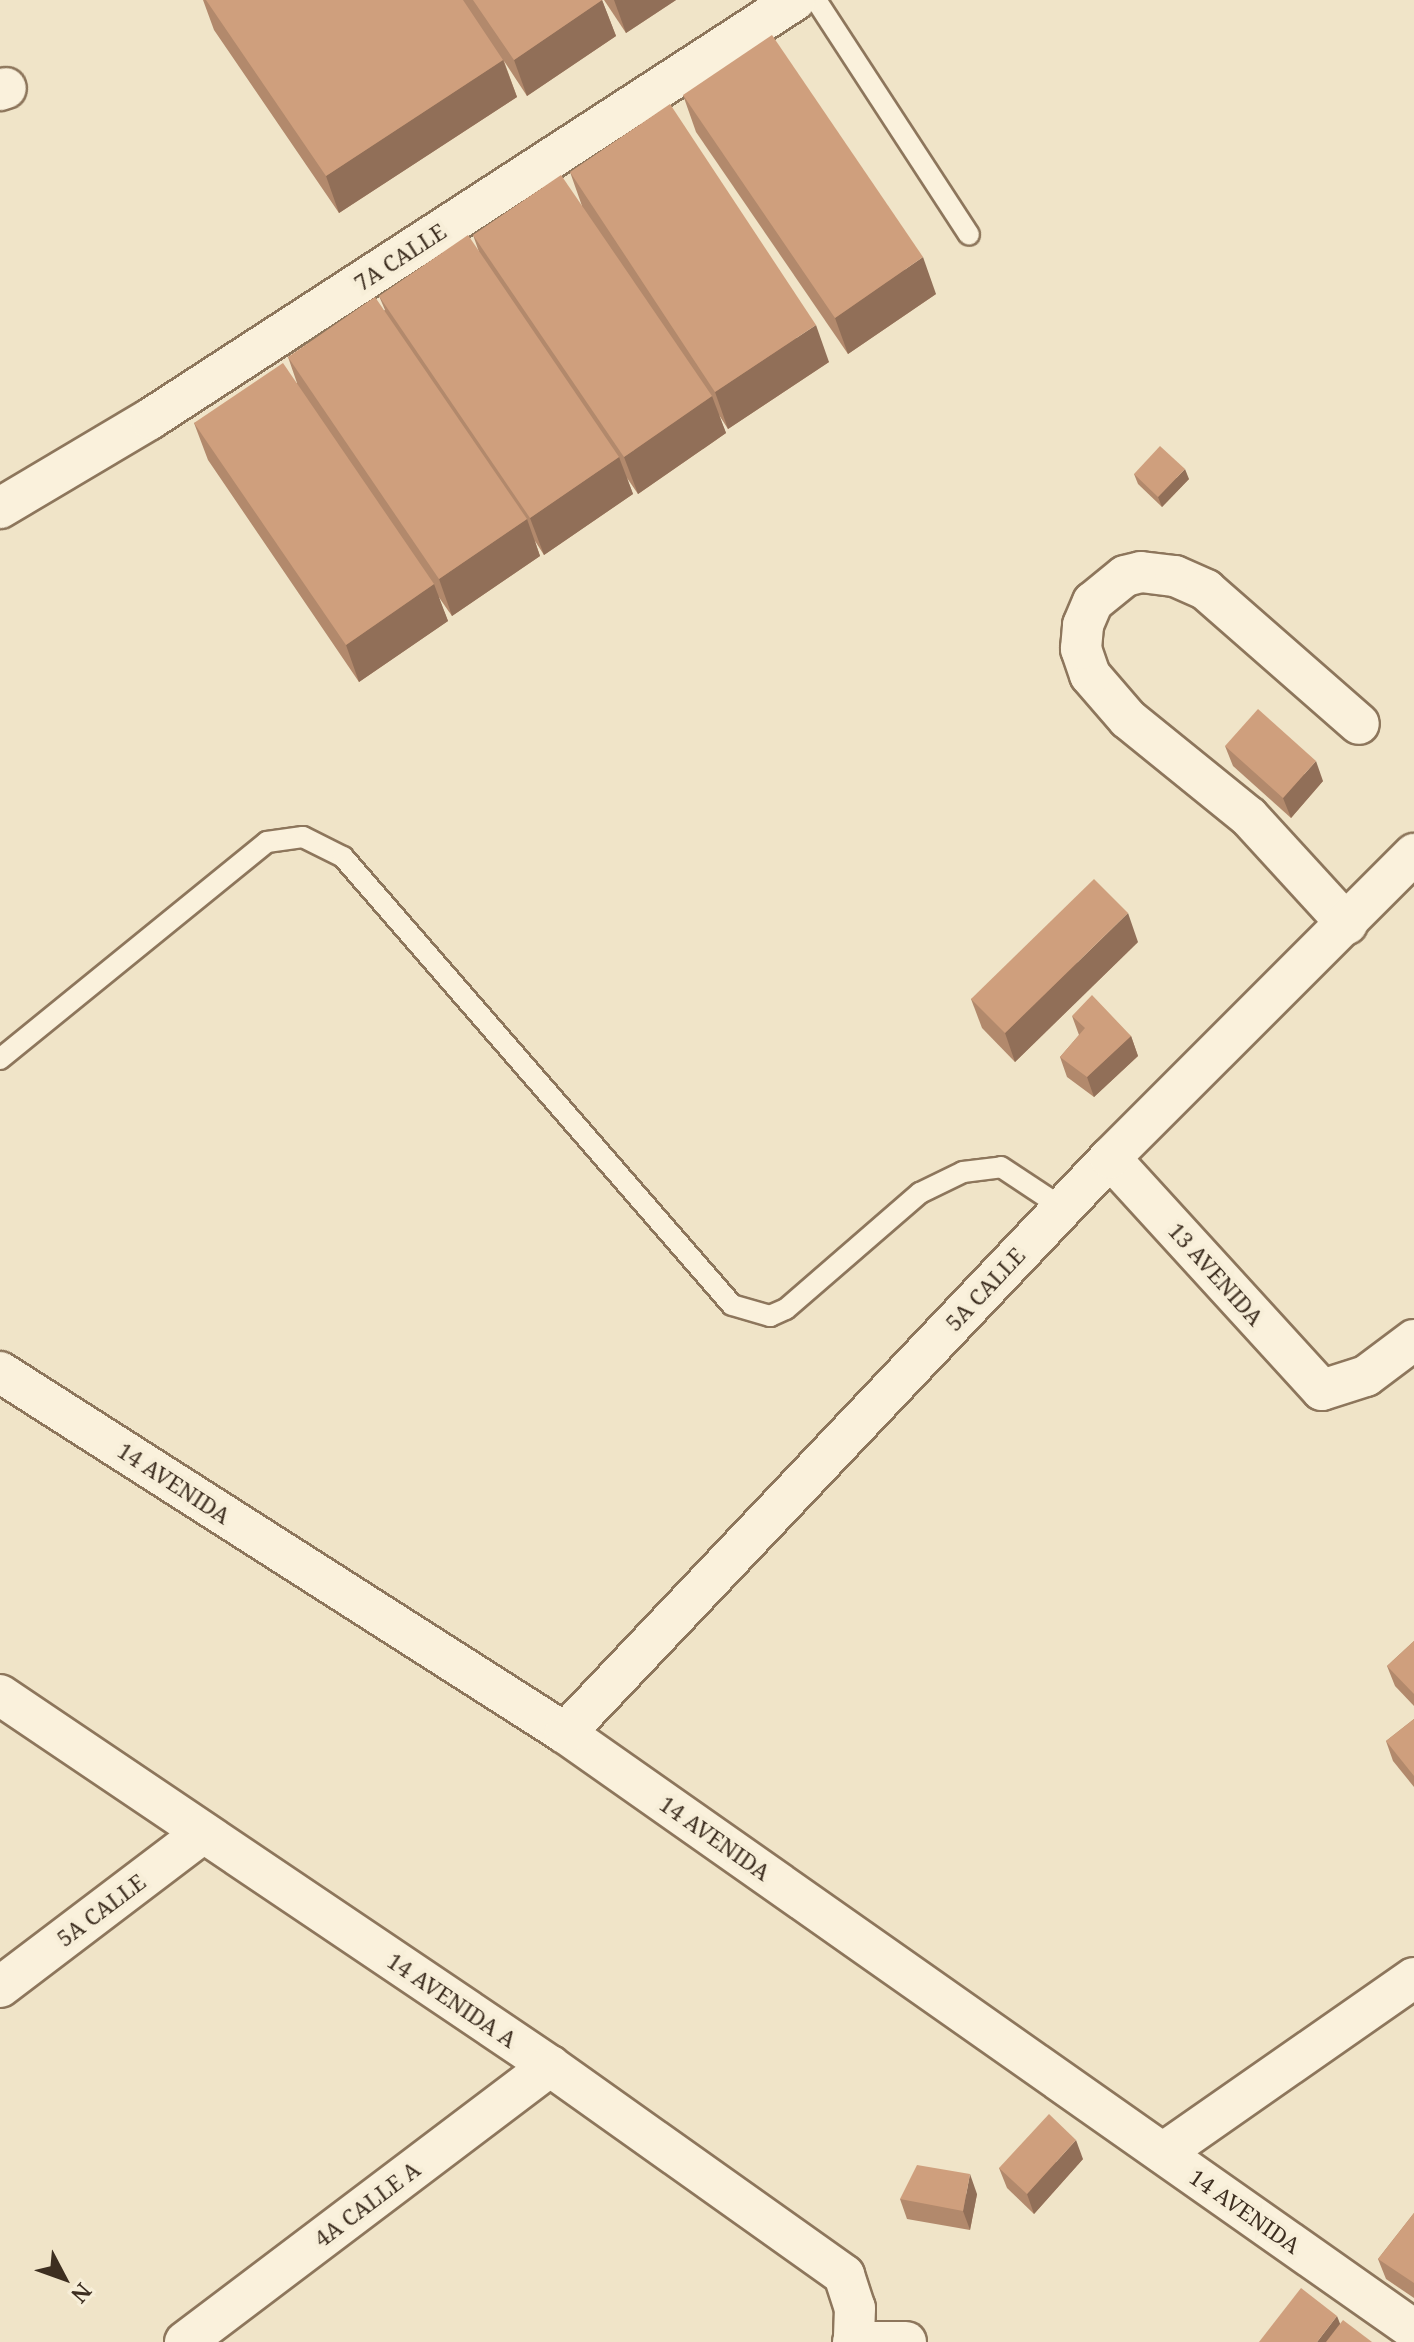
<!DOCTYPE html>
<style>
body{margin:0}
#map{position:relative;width:1414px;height:2342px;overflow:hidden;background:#f0e4c8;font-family:"Noto Serif",serif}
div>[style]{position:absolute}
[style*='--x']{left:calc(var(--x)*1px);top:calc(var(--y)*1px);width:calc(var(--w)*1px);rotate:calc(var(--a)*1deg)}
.roads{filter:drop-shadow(2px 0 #8d765c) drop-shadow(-2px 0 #8d765c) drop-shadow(0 2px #8d765c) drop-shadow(0 -2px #8d765c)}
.lane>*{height:20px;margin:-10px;padding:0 10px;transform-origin:10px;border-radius:10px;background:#faf1dc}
.street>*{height:40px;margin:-20px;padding:0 20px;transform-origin:20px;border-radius:20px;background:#faf1dc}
.wall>*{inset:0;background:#b2896c}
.shaded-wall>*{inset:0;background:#916f58}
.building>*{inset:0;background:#cf9f7d}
span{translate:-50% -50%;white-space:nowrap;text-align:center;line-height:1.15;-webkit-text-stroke:8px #f7eed8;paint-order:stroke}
.street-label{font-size:22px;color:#3d2e20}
.north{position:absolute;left:24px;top:2238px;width:80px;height:80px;-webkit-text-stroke:6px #f7eed8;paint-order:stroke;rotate:131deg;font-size:22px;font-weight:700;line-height:32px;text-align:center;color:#3d2e20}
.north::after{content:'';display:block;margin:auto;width:28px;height:36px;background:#3d2e20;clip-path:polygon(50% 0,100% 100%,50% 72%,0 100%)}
</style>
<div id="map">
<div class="roads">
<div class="lane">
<div style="--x:816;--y:0;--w:280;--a:56.9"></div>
<div style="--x:0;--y:1059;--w:344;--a:-39.1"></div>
<div style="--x:267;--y:842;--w:36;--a:-8"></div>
<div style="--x:303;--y:837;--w:45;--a:26.6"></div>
<div style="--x:343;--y:857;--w:593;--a:49.03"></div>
<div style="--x:732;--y:1305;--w:40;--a:16"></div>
<div style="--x:770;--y:1316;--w:17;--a:-24"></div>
<div style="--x:786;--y:1309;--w:177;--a:-40.9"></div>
<div style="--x:920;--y:1193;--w:48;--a:-26"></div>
<div style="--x:963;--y:1172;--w:38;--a:-7"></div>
<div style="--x:1001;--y:1167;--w:74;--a:33.5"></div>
</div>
<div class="street">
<div style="--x:0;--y:90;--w:6;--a:-18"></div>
<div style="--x:0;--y:508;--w:174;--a:-30.7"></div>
<div style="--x:150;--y:419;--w:769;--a:-33.01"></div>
<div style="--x:1347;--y:924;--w:145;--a:-132.5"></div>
<div style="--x:1249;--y:817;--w:156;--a:-141"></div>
<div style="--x:1128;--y:719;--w:58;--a:-130.8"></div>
<div style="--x:1090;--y:675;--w:28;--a:-109"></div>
<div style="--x:1081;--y:649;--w:24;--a:-85"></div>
<div style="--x:1083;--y:625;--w:25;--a:-67"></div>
<div style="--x:1093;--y:602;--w:41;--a:-39.1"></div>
<div style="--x:1125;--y:576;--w:16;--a:-14"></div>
<div style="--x:1141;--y:572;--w:34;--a:7"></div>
<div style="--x:1175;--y:576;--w:34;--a:24"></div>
<div style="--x:1206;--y:590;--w:203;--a:41.2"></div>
<div style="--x:1110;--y:1158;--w:314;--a:47.6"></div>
<div style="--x:1322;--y:1390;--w:46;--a:-17.7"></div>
<div style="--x:1366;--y:1376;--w:60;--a:-36.9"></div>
<div style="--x:0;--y:1372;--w:670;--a:32.58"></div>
<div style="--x:565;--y:1733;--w:1038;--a:35.11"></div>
<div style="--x:0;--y:1695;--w:663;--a:34"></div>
<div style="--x:550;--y:2066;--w:361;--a:35.4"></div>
<div style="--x:844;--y:2275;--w:35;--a:72"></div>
<div style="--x:855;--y:2308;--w:32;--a:92"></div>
<div style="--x:565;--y:1733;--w:792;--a:-46.53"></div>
<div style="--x:1110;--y:1158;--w:430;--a:-45"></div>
<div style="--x:0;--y:1987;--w:255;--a:-37.2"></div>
<div style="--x:1163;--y:2153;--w:306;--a:-34.9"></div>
<div style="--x:185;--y:2342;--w:458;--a:-37.1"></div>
<div style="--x:853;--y:2342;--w:53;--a:0"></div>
</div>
</div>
<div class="wall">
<div style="clip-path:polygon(203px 0,602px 0,616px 36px,527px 96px,504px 61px,517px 97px,339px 213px,214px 30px)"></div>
<div style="clip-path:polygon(604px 0,676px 0,626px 33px)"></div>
<div style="clip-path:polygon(683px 95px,936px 294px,848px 354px,696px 132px)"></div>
<div style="clip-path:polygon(570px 172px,829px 362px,728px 429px,719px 415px,726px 433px,638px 494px,627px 478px,633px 494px,544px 555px,535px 541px,540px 556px,452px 616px,438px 596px,448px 621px,359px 682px,208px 460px,194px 423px,297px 383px,288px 357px,385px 310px,379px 296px,479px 252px,473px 235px,582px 206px)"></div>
<div style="clip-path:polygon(1134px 474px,1189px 479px,1162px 507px,1138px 484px)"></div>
<div style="clip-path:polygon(1225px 746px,1323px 781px,1291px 818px,1233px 766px)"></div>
<div style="clip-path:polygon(1138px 942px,1015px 1062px,982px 1028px,971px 999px)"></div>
<div style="clip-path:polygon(1072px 1016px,1131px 1036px,1138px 1056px,1094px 1097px,1067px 1077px,1060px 1057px,1079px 1035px)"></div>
<div style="clip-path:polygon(1414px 1641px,1414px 1706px,1395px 1686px,1387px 1666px)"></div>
<div style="clip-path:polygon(1414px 1719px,1414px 1787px,1393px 1761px,1386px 1741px)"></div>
<div style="clip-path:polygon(1083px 2159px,1034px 2214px,1007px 2188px,999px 2168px)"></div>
<div style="clip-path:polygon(977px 2194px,970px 2230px,907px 2219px,900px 2199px)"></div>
<div style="clip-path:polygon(1414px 2213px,1414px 2298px,1386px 2279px,1378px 2259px)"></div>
</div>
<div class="shaded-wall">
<div style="clip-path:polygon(602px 0,616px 36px,527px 96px,514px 60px)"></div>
<div style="clip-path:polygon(614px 0,676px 0,626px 33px)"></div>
<div style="clip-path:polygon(503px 60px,517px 97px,339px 213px,326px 176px)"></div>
<div style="clip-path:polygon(923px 257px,936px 294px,848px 354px,835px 318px)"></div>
<div style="clip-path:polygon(816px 325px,829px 362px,728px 429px,715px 392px)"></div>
<div style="clip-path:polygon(712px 396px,726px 433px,638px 494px,624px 457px)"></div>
<div style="clip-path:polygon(619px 457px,633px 494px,544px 555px,530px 518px)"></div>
<div style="clip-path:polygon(1185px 469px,1189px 479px,1162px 507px,1158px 497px)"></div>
<div style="clip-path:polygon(527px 519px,540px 556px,452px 616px,439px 579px)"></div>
<div style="clip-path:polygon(434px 584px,448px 621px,359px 682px,346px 645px)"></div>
<div style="clip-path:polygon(1316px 761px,1323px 781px,1291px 818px,1283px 798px)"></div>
<div style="clip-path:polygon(1128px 913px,1138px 942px,1015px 1062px,1005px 1033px)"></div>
<div style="clip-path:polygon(1131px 1036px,1138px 1056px,1094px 1097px,1087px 1077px)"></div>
<div style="clip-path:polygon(1076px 2140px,1083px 2159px,1034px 2214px,1027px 2194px)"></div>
<div style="clip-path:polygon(970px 2174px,977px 2194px,970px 2230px,963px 2211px)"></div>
<div style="clip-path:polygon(1337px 2316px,1345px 2336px,1340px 2342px,1317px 2342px)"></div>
</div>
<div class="building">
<div style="clip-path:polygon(206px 0,463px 0,503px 60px,326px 176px)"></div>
<div style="clip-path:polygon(473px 0,602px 0,514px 60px)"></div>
<div style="clip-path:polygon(772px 35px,923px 257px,835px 318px,683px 95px)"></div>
<div style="clip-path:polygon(670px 104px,816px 325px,715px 392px,570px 172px)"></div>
<div style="clip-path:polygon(561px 175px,712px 396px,624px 457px,473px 235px)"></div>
<div style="clip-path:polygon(468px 235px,619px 457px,530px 518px,379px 296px)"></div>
<div style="clip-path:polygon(375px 297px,527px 519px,439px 579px,288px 357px)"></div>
<div style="clip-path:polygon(283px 363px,434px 584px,346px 645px,194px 423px)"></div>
<div style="clip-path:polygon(1160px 446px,1185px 469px,1158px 497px,1134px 474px)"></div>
<div style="clip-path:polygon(1258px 709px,1316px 761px,1283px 798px,1225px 746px)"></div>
<div style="clip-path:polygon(1094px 879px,1128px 913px,1005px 1033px,971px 999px)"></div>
<div style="clip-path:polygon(1092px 995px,1131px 1036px,1087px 1077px,1060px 1057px,1085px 1028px,1072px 1016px)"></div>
<div style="clip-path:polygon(1414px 1641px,1414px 1694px,1387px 1666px)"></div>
<div style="clip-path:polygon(1414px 1719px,1414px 1776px,1386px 1741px)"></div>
<div style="clip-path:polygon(1049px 2114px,1076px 2140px,1027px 2194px,999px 2168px)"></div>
<div style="clip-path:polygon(917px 2165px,970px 2174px,963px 2211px,900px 2199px)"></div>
<div style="clip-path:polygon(1414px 2213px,1414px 2283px,1378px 2259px)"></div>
<div style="clip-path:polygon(1301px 2288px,1337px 2316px,1317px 2342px,1259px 2342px)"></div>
<div style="clip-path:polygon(1343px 2320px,1372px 2342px,1326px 2342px)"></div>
</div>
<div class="street-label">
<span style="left:400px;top:257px;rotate:-33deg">7A CALLE</span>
<span style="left:1216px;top:1274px;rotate:48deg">13 AVENIDA</span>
<span style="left:985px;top:1289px;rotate:-47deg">5A CALLE</span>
<span style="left:174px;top:1483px;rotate:33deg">14 AVENIDA</span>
<span style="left:715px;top:1838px;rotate:35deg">14 AVENIDA</span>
<span style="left:101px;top:1910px;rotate:-37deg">5A CALLE</span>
<span style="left:452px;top:2000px;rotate:34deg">14 AVENIDA A</span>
<span style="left:367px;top:2204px;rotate:-37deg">4A CALLE A</span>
<span style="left:1245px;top:2211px;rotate:35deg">14 AVENIDA</span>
</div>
<div class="north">N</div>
</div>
